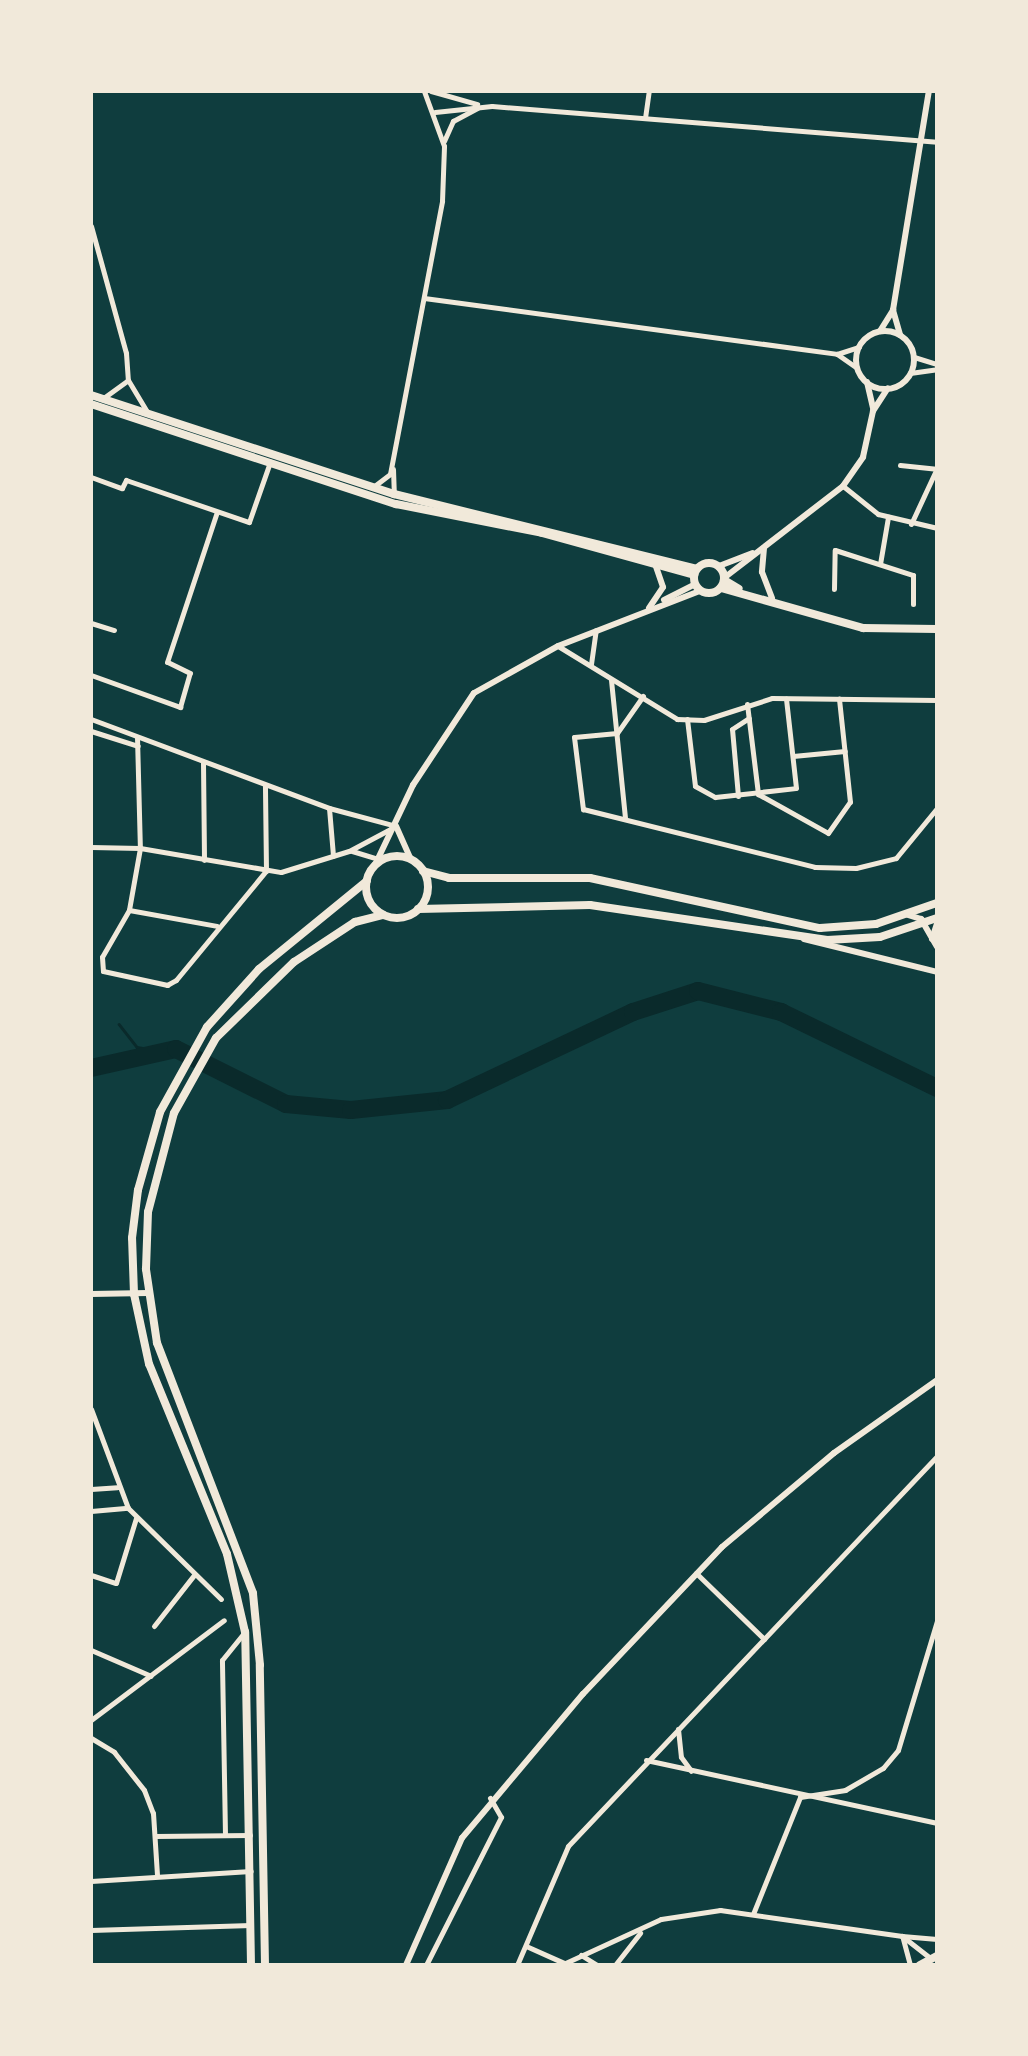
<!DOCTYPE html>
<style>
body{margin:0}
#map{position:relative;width:1028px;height:2056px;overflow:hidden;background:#0f3d3e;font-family:"IBM Plex Sans",sans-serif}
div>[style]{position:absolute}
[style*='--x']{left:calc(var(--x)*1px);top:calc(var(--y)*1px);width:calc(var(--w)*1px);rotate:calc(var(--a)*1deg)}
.stream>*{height:2.5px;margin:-1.25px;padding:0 1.25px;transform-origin:1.25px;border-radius:1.25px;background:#0a2a2b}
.river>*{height:18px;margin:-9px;padding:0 9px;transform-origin:9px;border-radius:9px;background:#0a2a2b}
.minor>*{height:5px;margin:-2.5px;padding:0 2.5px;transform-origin:2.5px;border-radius:2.5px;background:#f1e9da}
.tertiary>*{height:6px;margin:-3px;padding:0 3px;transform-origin:3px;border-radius:3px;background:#f1e9da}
.tertiary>.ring{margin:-3px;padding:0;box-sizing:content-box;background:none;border:6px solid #f1e9da;border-radius:50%}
.primary>*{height:8px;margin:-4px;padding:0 4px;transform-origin:4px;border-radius:4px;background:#f1e9da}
.primary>.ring{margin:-4px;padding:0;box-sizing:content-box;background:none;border:8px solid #f1e9da;border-radius:50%}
span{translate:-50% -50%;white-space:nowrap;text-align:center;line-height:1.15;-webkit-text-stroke:6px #f1e9da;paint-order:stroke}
.frame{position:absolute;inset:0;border:93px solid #f1e9da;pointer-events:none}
</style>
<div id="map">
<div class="stream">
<div style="--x:119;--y:1024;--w:29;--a:52"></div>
<div style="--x:137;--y:1047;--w:28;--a:10"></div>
</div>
<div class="river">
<div style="--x:91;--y:1068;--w:87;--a:-12.6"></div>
<div style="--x:176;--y:1049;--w:123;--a:26.6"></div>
<div style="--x:286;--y:1104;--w:65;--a:5.3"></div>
<div style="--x:351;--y:1110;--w:97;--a:-5.9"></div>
<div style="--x:447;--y:1100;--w:206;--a:-25.3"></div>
<div style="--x:633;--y:1012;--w:68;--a:-17.9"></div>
<div style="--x:698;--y:991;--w:86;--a:14.2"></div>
<div style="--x:781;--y:1012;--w:174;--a:26"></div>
</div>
<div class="minor">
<div style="--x:431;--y:91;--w:48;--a:15.8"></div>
<div style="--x:435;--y:112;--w:57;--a:-6"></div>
<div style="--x:492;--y:106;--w:446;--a:4.6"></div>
<div style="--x:645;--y:118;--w:27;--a:-82"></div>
<div style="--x:444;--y:141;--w:22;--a:-66"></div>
<div style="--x:453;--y:121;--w:27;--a:-28"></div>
<div style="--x:91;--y:226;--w:132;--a:74.6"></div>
<div style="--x:126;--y:353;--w:27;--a:86"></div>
<div style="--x:128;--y:380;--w:37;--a:59"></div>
<div style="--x:424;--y:298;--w:417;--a:7.7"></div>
<div style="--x:837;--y:354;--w:23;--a:-18"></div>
<div style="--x:837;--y:354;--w:24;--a:35"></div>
<div style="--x:914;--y:357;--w:24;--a:17"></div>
<div style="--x:910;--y:373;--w:27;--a:-8"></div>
<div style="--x:102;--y:399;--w:32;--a:-36"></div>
<div style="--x:900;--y:465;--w:36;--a:6"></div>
<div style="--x:393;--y:469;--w:25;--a:88"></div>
<div style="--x:91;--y:477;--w:33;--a:20"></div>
<div style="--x:122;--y:488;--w:9;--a:-63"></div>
<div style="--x:126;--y:480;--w:130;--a:18.9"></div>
<div style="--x:249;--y:522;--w:64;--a:-70.7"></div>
<div style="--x:843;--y:486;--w:45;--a:38.7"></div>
<div style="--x:878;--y:514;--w:61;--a:13.3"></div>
<div style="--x:373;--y:487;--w:21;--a:-37"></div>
<div style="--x:390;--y:474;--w:278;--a:-79.2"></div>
<div style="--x:442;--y:201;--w:55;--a:-87.9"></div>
<div style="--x:444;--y:146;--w:59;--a:-110"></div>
<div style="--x:911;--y:524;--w:62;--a:-65.1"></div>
<div style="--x:880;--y:564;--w:48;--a:-80.3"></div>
<div style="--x:834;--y:589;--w:39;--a:-89"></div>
<div style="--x:835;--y:550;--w:82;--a:17.8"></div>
<div style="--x:913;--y:575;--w:29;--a:90"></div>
<div style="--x:91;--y:623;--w:24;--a:17"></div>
<div style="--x:558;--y:646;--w:140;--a:31.5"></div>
<div style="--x:677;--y:719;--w:27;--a:2"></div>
<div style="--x:704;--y:720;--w:71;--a:-17.9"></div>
<div style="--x:772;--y:698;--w:165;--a:0.7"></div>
<div style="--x:591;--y:664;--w:34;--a:-82"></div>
<div style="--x:91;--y:675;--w:95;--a:19.8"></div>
<div style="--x:180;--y:707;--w:35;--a:-74"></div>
<div style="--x:190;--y:673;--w:25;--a:-154"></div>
<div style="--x:167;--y:662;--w:158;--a:-71.6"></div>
<div style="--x:611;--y:680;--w:138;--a:84.2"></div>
<div style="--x:643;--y:696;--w:45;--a:125.1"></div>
<div style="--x:617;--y:733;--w:43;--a:174.7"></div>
<div style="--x:574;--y:737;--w:73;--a:82.9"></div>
<div style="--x:583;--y:809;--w:239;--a:14"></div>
<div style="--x:815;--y:867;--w:41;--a:1.4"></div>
<div style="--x:856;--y:868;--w:41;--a:-14"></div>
<div style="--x:896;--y:858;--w:65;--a:-50.6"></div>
<div style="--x:747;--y:704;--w:91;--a:83"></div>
<div style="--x:758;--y:794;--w:80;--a:29.1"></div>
<div style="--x:828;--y:833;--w:38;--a:-55"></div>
<div style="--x:850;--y:802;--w:104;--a:-96.1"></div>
<div style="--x:91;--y:719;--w:254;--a:20.5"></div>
<div style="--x:329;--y:808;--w:69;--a:15"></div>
<div style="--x:687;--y:719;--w:67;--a:83.2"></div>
<div style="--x:695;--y:786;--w:23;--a:29"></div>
<div style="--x:715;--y:797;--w:81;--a:-6.3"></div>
<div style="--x:796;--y:788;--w:90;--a:-96.4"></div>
<div style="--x:91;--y:731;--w:49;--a:17.7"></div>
<div style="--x:137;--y:737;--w:111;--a:88.5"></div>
<div style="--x:140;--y:848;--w:63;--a:100.1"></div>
<div style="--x:129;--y:910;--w:54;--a:119.9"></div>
<div style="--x:102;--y:957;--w:14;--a:86"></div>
<div style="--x:103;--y:971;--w:66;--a:12.3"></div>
<div style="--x:167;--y:985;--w:10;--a:-29"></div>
<div style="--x:176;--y:980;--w:141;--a:-50.5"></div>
<div style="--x:266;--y:871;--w:86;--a:-90.7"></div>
<div style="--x:793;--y:756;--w:52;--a:-5.5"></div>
<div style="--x:203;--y:763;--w:97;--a:89.4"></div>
<div style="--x:738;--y:796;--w:67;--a:-95.1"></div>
<div style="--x:732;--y:729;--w:20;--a:-33"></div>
<div style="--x:329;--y:808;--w:48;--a:85.2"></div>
<div style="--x:91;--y:847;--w:49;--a:1.2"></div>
<div style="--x:140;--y:848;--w:143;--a:9.7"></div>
<div style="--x:281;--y:872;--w:71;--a:-17.2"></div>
<div style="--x:349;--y:851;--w:49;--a:-28.1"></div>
<div style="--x:352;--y:851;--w:27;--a:17"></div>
<div style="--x:129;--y:910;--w:89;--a:10.3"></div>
<div style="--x:91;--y:1409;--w:106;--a:69.5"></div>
<div style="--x:128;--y:1508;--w:130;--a:44.4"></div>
<div style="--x:91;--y:1489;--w:26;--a:-4"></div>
<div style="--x:91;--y:1511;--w:37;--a:-5"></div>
<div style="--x:696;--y:1573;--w:95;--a:44.1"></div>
<div style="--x:91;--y:1575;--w:26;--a:18"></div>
<div style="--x:116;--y:1583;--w:68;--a:-72.9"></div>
<div style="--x:154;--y:1626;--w:65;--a:-51.9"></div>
<div style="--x:91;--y:1650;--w:65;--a:23.4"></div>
<div style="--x:91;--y:1720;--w:166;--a:-36.9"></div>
<div style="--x:678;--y:1729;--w:28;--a:84"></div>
<div style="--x:681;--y:1757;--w:17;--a:54"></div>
<div style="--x:91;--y:1738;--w:27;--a:31"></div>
<div style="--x:114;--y:1752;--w:48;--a:51.7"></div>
<div style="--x:144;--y:1790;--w:25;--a:69"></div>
<div style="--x:153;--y:1813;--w:62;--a:86.3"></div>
<div style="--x:646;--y:1760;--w:298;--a:12.2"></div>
<div style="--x:225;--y:1835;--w:175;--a:-91"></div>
<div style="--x:222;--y:1660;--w:36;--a:-51"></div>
<div style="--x:155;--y:1836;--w:95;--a:-0.6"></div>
<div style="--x:91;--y:1881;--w:160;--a:-3.6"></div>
<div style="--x:753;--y:1914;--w:126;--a:-68.1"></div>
<div style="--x:800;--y:1797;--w:46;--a:-8.8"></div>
<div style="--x:845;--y:1790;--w:44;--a:-30.1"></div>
<div style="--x:883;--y:1768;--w:23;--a:-50"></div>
<div style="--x:898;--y:1750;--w:135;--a:-73.2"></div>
<div style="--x:91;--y:1930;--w:160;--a:-1.8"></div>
<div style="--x:526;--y:1946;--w:42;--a:24.1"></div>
<div style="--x:581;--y:1955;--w:19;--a:32"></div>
<div style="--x:426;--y:1965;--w:166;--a:-63.1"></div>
<div style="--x:501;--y:1817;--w:22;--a:-120"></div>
<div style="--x:517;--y:1965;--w:129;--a:-66.8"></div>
<div style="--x:568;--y:1846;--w:537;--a:-46.58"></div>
<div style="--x:561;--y:1965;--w:110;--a:-24.7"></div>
<div style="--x:661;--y:1919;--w:60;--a:-8.7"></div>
<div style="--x:720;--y:1910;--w:184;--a:8.1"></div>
<div style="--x:902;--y:1936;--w:37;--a:38"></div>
<div style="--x:615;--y:1965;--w:41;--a:-52"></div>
<div style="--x:910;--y:1965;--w:30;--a:-105"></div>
<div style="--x:902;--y:1936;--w:35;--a:5"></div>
</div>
<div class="tertiary">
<div style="--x:893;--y:310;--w:26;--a:74"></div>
<div style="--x:880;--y:331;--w:25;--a:-58"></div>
<div style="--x:893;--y:310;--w:222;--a:-80.7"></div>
<div class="ring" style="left:856px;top:331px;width:52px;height:52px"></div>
<div style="--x:867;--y:382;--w:28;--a:77"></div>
<div style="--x:764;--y:548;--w:24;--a:95"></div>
<div style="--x:762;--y:572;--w:28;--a:69"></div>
<div style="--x:719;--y:566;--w:36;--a:-21"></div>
<div style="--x:724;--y:578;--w:150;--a:-37.7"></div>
<div style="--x:843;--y:486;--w:35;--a:-55"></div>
<div style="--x:863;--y:457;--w:47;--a:-77.7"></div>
<div style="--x:873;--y:411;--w:27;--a:-57"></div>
<div style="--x:664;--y:600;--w:35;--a:-27"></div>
<div style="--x:649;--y:608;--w:25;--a:-56"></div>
<div style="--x:663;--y:587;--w:24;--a:-109"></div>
<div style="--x:396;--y:826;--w:36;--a:66"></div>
<div style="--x:375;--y:865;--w:89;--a:-64.6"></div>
<div style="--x:413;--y:785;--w:110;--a:-56.5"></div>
<div style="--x:474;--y:693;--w:96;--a:-29.2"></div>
<div style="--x:558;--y:646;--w:152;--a:-21.2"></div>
<div style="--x:908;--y:915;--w:14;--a:17"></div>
<div style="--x:921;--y:919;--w:32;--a:60"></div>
<div style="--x:804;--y:939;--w:137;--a:13.9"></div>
<div style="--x:932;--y:939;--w:16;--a:-72"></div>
<div style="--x:91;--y:1294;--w:57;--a:-1"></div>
<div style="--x:406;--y:1965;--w:139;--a:-66.2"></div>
<div style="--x:462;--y:1838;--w:188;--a:-50"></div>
<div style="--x:583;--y:1694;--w:202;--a:-46.6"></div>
<div style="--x:722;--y:1547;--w:146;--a:-40"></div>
<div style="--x:834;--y:1453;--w:126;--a:-35.3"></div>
</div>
<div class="primary">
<div style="--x:91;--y:395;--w:319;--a:18.1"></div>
<div style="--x:394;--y:494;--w:311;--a:13.9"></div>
<div style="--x:91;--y:404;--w:321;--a:18.2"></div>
<div style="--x:396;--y:504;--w:149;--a:11.2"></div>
<div style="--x:542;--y:533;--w:158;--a:15.4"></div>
<div class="ring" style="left:694px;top:563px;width:22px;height:22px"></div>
<div style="--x:724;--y:580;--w:17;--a:31"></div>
<div style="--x:721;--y:588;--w:148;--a:15.7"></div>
<div style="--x:863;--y:628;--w:74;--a:0.8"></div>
<div class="ring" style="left:366px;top:856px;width:54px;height:54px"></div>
<div style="--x:423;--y:871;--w:27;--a:15"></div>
<div style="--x:449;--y:878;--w:141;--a:0"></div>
<div style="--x:590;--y:878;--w:235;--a:12.3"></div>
<div style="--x:820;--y:928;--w:56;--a:-4.1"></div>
<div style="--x:876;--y:924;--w:65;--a:-19"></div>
<div style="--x:418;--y:909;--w:172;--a:-1.3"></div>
<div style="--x:590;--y:905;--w:240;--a:8.4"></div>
<div style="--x:827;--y:940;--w:53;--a:-3.2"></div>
<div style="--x:880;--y:937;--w:60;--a:-18.4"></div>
<div style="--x:251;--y:1965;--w:333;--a:-91"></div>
<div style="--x:245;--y:1632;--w:80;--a:-103"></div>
<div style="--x:227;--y:1554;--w:205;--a:-112.3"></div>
<div style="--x:149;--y:1364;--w:72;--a:-102.1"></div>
<div style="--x:134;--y:1294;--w:56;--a:-92"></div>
<div style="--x:132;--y:1238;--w:48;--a:-82.9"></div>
<div style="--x:138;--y:1190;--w:81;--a:-74.2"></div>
<div style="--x:160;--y:1112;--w:97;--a:-61.1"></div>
<div style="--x:207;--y:1027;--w:78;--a:-48.1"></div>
<div style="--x:259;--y:969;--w:139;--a:-39.2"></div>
<div style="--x:265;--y:1965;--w:300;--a:-91"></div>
<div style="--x:260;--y:1665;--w:72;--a:-95.6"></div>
<div style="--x:253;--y:1593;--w:268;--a:-111"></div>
<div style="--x:157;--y:1343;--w:75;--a:-98.5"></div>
<div style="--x:146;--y:1269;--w:57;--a:-88"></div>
<div style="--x:148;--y:1212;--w:102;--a:-75.3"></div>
<div style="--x:174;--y:1113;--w:86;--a:-60.8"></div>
<div style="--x:216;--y:1038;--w:109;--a:-44.3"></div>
<div style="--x:294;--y:962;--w:73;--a:-33.3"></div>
<div style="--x:355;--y:922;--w:29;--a:-14"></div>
<div style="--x:920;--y:1965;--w:19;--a:-28"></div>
</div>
<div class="frame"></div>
</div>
